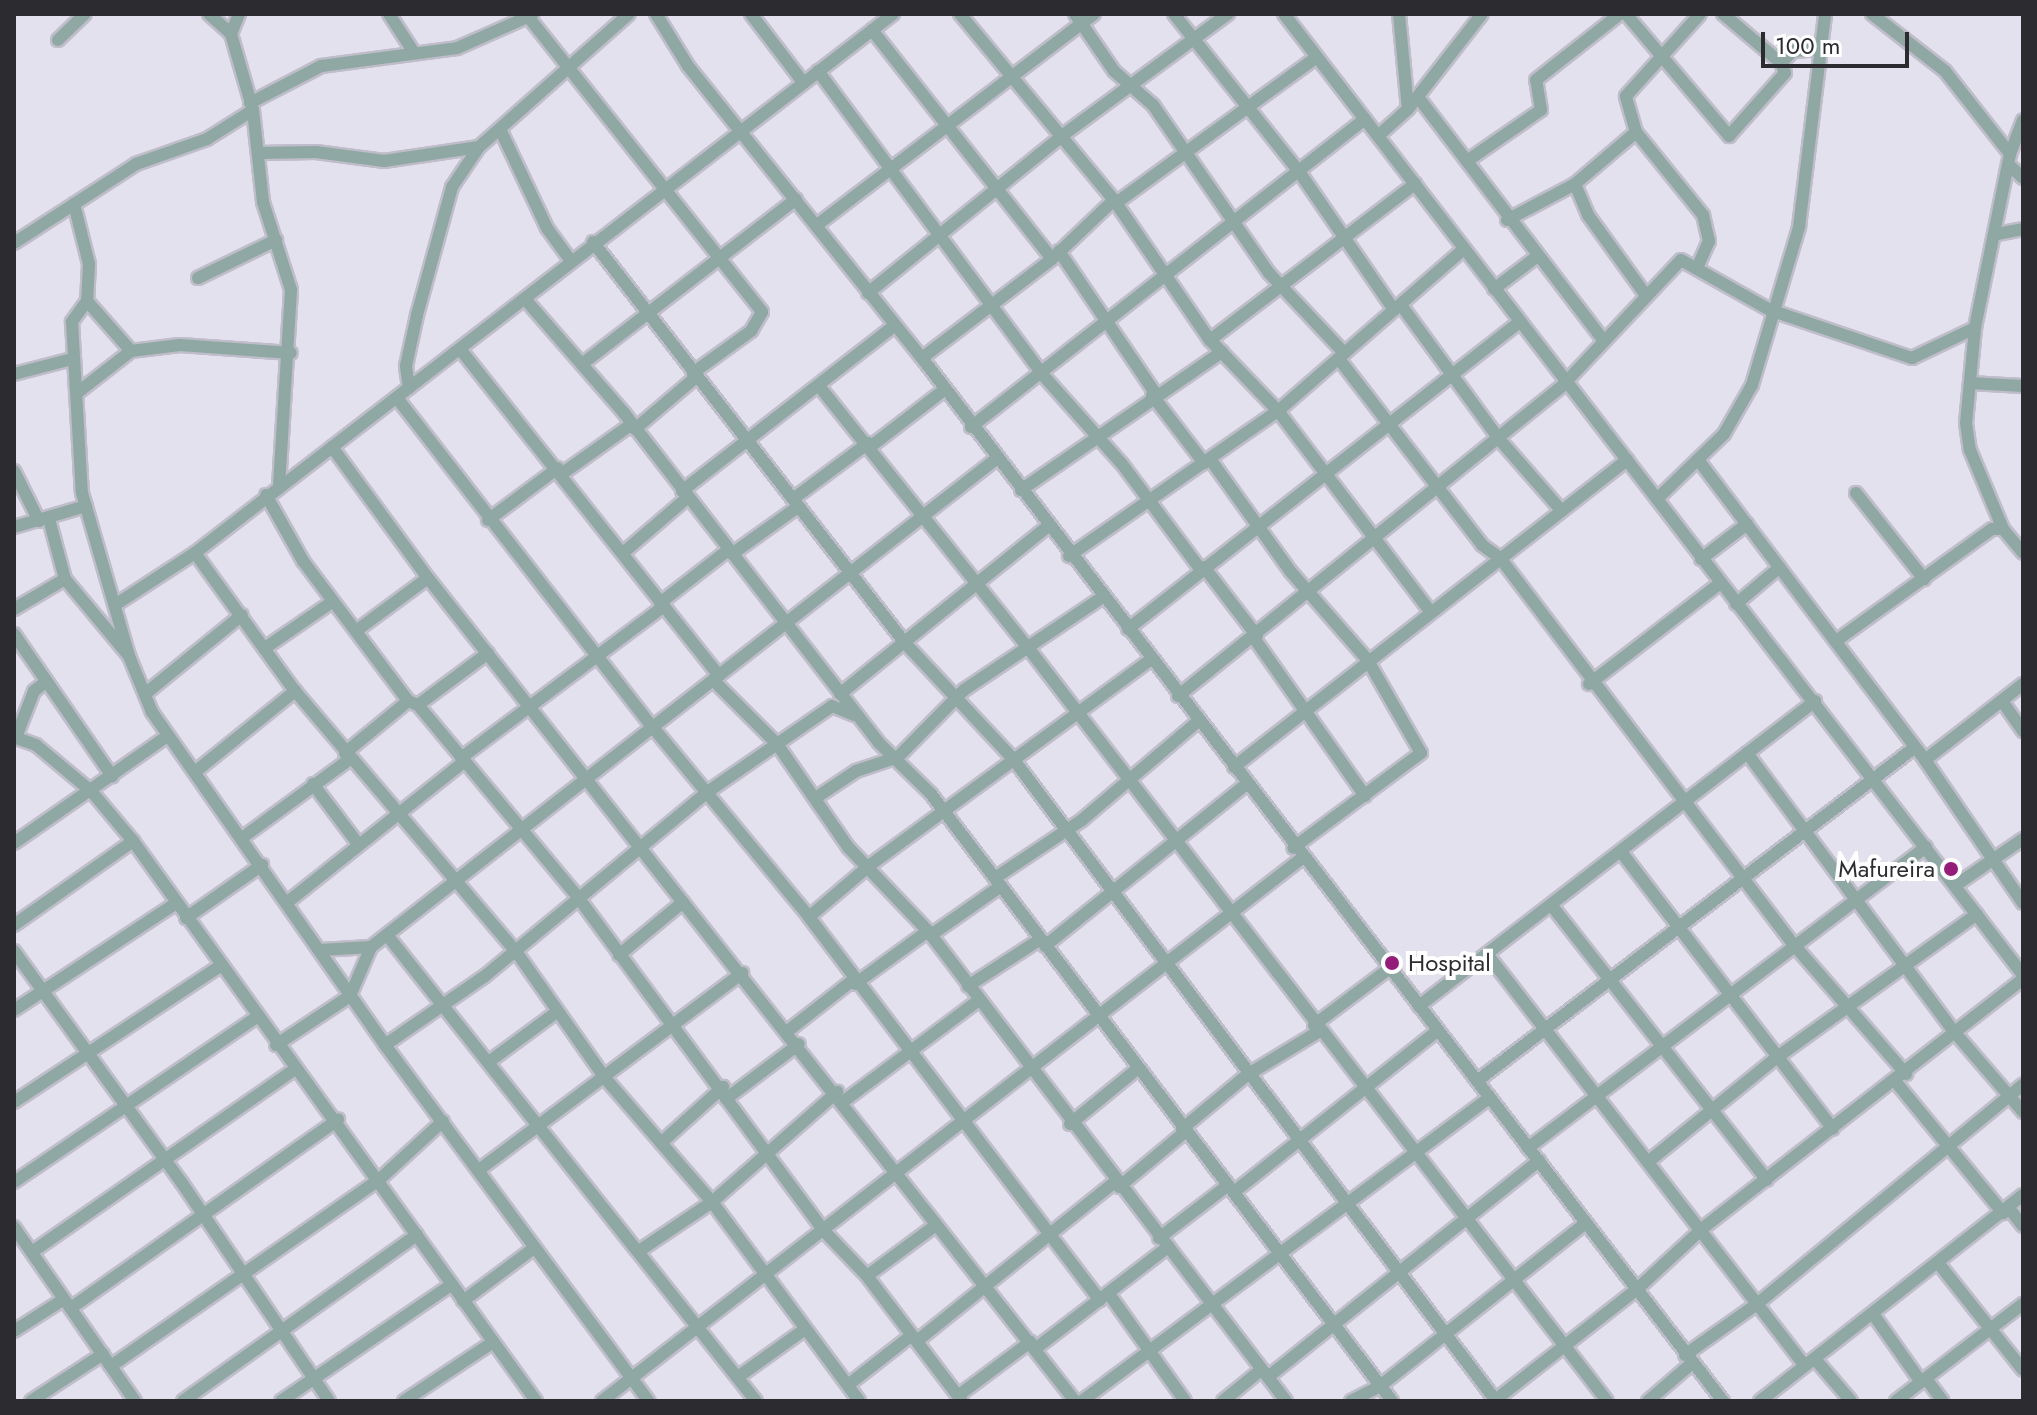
<!DOCTYPE html>
<style>
body{margin:0}
#map{position:relative;width:2037px;height:1415px;overflow:hidden;background:#e4e1ef;font-family:Jost,sans-serif}
div>[style]{position:absolute}
[style*='--x']{left:calc(var(--x)*1px);top:calc(var(--y)*1px);width:calc(var(--w)*1px);rotate:calc(var(--a)*1deg)}
.roads{filter:drop-shadow(2px 0 #bfbdc9) drop-shadow(-2px 0 #bfbdc9) drop-shadow(0 2px #bfbdc9) drop-shadow(0 -2px #bfbdc9)}
.minor>*{height:12px;margin:-6px;padding:0 6px;transform-origin:6px;border-radius:6px;background:#8fa8a4}
.dots>*{width:22px;height:22px;translate:-50% -50%;box-sizing:border-box;border:4px solid #fff;border-radius:50%}
span{translate:-50% -50%;white-space:nowrap;text-align:center;line-height:1.15;-webkit-text-stroke:8px #fff;paint-order:stroke}
.poi-label{font-size:24px;color:#2c2b30}
.right{translate:-100% -50%;text-align:right}
.left{translate:0 -50%;text-align:left}
.frame{position:absolute;inset:0;border:16px solid #2c2b30;pointer-events:none}
.scale{position:absolute;left:1761px;top:32px;width:148px;height:36px;box-sizing:border-box;border:4px solid #2c2b30;border-top:0;padding-left:10px;font-size:24px;line-height:28px;white-space:nowrap;color:#2c2b30;-webkit-text-stroke:6px #fff;paint-order:stroke}
</style>
<div id="map">
<div class="roads">
<div class="minor">
<div style="--x:209;--y:14;--w:30;--a:42"></div>
<div style="--x:239;--y:14;--w:22;--a:112"></div>
<div style="--x:231;--y:34;--w:79;--a:73.9"></div>
<div style="--x:253;--y:110;--w:93;--a:83.8"></div>
<div style="--x:263;--y:202;--w:92;--a:72.3"></div>
<div style="--x:291;--y:290;--w:195;--a:93.5"></div>
<div style="--x:389;--y:14;--w:44;--a:57"></div>
<div style="--x:526;--y:14;--w:380;--a:51.6"></div>
<div style="--x:762;--y:312;--w:22;--a:120"></div>
<div style="--x:751;--y:331;--w:72;--a:144.1"></div>
<div style="--x:656;--y:14;--w:61;--a:58.4"></div>
<div style="--x:688;--y:66;--w:374;--a:51.3"></div>
<div style="--x:922;--y:358;--w:1315;--a:52.48"></div>
<div style="--x:751;--y:14;--w:86;--a:52.6"></div>
<div style="--x:960;--y:14;--w:241;--a:50.4"></div>
<div style="--x:1114;--y:200;--w:170;--a:55.6"></div>
<div style="--x:1210;--y:340;--w:98;--a:46.2"></div>
<div style="--x:1278;--y:411;--w:251;--a:52.8"></div>
<div style="--x:1075;--y:14;--w:69;--a:55.6"></div>
<div style="--x:1114;--y:71;--w:52;--a:41.1"></div>
<div style="--x:1153;--y:105;--w:204;--a:55.4"></div>
<div style="--x:1269;--y:273;--w:110;--a:46.8"></div>
<div style="--x:1174;--y:14;--w:203;--a:51.6"></div>
<div style="--x:1300;--y:173;--w:166;--a:55.5"></div>
<div style="--x:1284;--y:14;--w:1212;--a:52.44"></div>
<div style="--x:1399;--y:14;--w:95;--a:84.6"></div>
<div style="--x:1626;--y:14;--w:160;--a:49.8"></div>
<div style="--x:1729;--y:136;--w:84;--a:-48.4"></div>
<div style="--x:1785;--y:73;--w:11;--a:-112"></div>
<div style="--x:1781;--y:63;--w:76;--a:-139.8"></div>
<div style="--x:1872;--y:14;--w:93;--a:38"></div>
<div style="--x:1945;--y:71;--w:105;--a:51.9"></div>
<div style="--x:2010;--y:154;--w:177;--a:101.4"></div>
<div style="--x:1975;--y:328;--w:95;--a:95.4"></div>
<div style="--x:1966;--y:423;--w:27;--a:82"></div>
<div style="--x:1970;--y:450;--w:86;--a:67.3"></div>
<div style="--x:872;--y:30;--w:291;--a:51.8"></div>
<div style="--x:58;--y:40;--w:37;--a:-44"></div>
<div style="--x:1781;--y:63;--w:17;--a:-45"></div>
<div style="--x:1793;--y:51;--w:29;--a:-4"></div>
<div style="--x:818;--y:71;--w:377;--a:53.5"></div>
<div style="--x:1042;--y:374;--w:120;--a:48.4"></div>
<div style="--x:1122;--y:464;--w:132;--a:53.3"></div>
<div style="--x:1418;--y:97;--w:307;--a:52.7"></div>
<div style="--x:250;--y:103;--w:80;--a:-27.5"></div>
<div style="--x:321;--y:66;--w:137;--a:-7.5"></div>
<div style="--x:457;--y:48;--w:82;--a:-23.7"></div>
<div style="--x:500;--y:129;--w:110;--a:64.6"></div>
<div style="--x:547;--y:228;--w:41;--a:54"></div>
<div style="--x:1636;--y:132;--w:37;--a:-106"></div>
<div style="--x:1626;--y:96;--w:110;--a:-47.9"></div>
<div style="--x:1378;--y:136;--w:40;--a:-42"></div>
<div style="--x:1408;--y:109;--w:120;--a:-52.1"></div>
<div style="--x:258;--y:153;--w:58;--a:-1"></div>
<div style="--x:316;--y:152;--w:69;--a:7.5"></div>
<div style="--x:384;--y:161;--w:96;--a:-8.4"></div>
<div style="--x:2010;--y:154;--w:36;--a:-69"></div>
<div style="--x:1467;--y:161;--w:90;--a:-34.6"></div>
<div style="--x:1541;--y:110;--w:30;--a:-99"></div>
<div style="--x:1536;--y:80;--w:107;--a:-38.2"></div>
<div style="--x:2009;--y:165;--w:19;--a:43"></div>
<div style="--x:1575;--y:184;--w:34;--a:67"></div>
<div style="--x:1588;--y:215;--w:97;--a:54.2"></div>
<div style="--x:1116;--y:203;--w:248;--a:-36"></div>
<div style="--x:74;--y:204;--w:62;--a:76"></div>
<div style="--x:89;--y:264;--w:37;--a:93"></div>
<div style="--x:87;--y:301;--w:26;--a:126"></div>
<div style="--x:72;--y:322;--w:171;--a:86.7"></div>
<div style="--x:82;--y:493;--w:170;--a:73.9"></div>
<div style="--x:129;--y:656;--w:61;--a:67.7"></div>
<div style="--x:152;--y:712;--w:406;--a:55"></div>
<div style="--x:385;--y:1045;--w:443;--a:53.5"></div>
<div style="--x:1507;--y:220;--w:77;--a:-27.9"></div>
<div style="--x:1575;--y:184;--w:80;--a:-40.4"></div>
<div style="--x:1636;--y:132;--w:107;--a:51.1"></div>
<div style="--x:1703;--y:215;--w:27;--a:77"></div>
<div style="--x:1709;--y:241;--w:27;--a:114"></div>
<div style="--x:817;--y:225;--w:348;--a:-37.3"></div>
<div style="--x:1997;--y:234;--w:26;--a:-11"></div>
<div style="--x:593;--y:242;--w:508;--a:52.12"></div>
<div style="--x:905;--y:643;--w:160;--a:47"></div>
<div style="--x:1014;--y:760;--w:802;--a:53.06"></div>
<div style="--x:14;--y:243;--w:145;--a:-32.9"></div>
<div style="--x:136;--y:164;--w:75;--a:-19.4"></div>
<div style="--x:207;--y:139;--w:54;--a:-32.2"></div>
<div style="--x:1059;--y:251;--w:171;--a:55.9"></div>
<div style="--x:198;--y:278;--w:87;--a:-26"></div>
<div style="--x:1494;--y:289;--w:51;--a:-37.1"></div>
<div style="--x:868;--y:293;--w:251;--a:-39"></div>
<div style="--x:1063;--y:135;--w:205;--a:-36.3"></div>
<div style="--x:525;--y:299;--w:151;--a:49"></div>
<div style="--x:624;--y:413;--w:417;--a:52.3"></div>
<div style="--x:879;--y:743;--w:73;--a:44.4"></div>
<div style="--x:931;--y:794;--w:762;--a:52.78"></div>
<div style="--x:87;--y:301;--w:67;--a:48.7"></div>
<div style="--x:1401;--y:305;--w:166;--a:53.8"></div>
<div style="--x:1499;--y:439;--w:93;--a:48.9"></div>
<div style="--x:1210;--y:340;--w:258;--a:-37.3"></div>
<div style="--x:460;--y:349;--w:417;--a:51.6"></div>
<div style="--x:922;--y:358;--w:163;--a:-37.3"></div>
<div style="--x:1052;--y:259;--w:86;--a:-43.6"></div>
<div style="--x:1339;--y:359;--w:235;--a:52.4"></div>
<div style="--x:1482;--y:545;--w:22;--a:36"></div>
<div style="--x:1500;--y:558;--w:486;--a:52.8"></div>
<div style="--x:1794;--y:945;--w:171;--a:49"></div>
<div style="--x:582;--y:364;--w:270;--a:-37.6"></div>
<div style="--x:14;--y:374;--w:60;--a:-14.5"></div>
<div style="--x:1970;--y:383;--w:53;--a:3.2"></div>
<div style="--x:819;--y:386;--w:337;--a:51.4"></div>
<div style="--x:1029;--y:649;--w:948;--a:52.45"></div>
<div style="--x:409;--y:388;--w:22;--a:-98"></div>
<div style="--x:406;--y:366;--w:52;--a:-77.8"></div>
<div style="--x:417;--y:315;--w:133;--a:-74.7"></div>
<div style="--x:452;--y:187;--w:48;--a:-56"></div>
<div style="--x:479;--y:147;--w:200;--a:-41.6"></div>
<div style="--x:77;--y:393;--w:68;--a:-37.9"></div>
<div style="--x:131;--y:351;--w:49;--a:-7"></div>
<div style="--x:180;--y:345;--w:111;--a:4.1"></div>
<div style="--x:1152;--y:395;--w:86;--a:52.6"></div>
<div style="--x:397;--y:398;--w:414;--a:52.2"></div>
<div style="--x:651;--y:725;--w:249;--a:50.5"></div>
<div style="--x:809;--y:917;--w:481;--a:52.8"></div>
<div style="--x:971;--y:427;--w:500;--a:-38.02"></div>
<div style="--x:635;--y:429;--w:80;--a:-40.4"></div>
<div style="--x:332;--y:447;--w:162;--a:53.8"></div>
<div style="--x:428;--y:578;--w:1047;--a:51.83"></div>
<div style="--x:870;--y:447;--w:93;--a:-37.6"></div>
<div style="--x:1210;--y:459;--w:139;--a:54.4"></div>
<div style="--x:1291;--y:572;--w:116;--a:48.9"></div>
<div style="--x:1367;--y:659;--w:108;--a:60.1"></div>
<div style="--x:1421;--y:753;--w:159;--a:143.4"></div>
<div style="--x:1699;--y:461;--w:375;--a:52.9"></div>
<div style="--x:1925;--y:760;--w:173;--a:55.6"></div>
<div style="--x:14;--y:471;--w:56;--a:63.4"></div>
<div style="--x:563;--y:473;--w:85;--a:-35.4"></div>
<div style="--x:1021;--y:490;--w:244;--a:-34.5"></div>
<div style="--x:682;--y:491;--w:269;--a:-37.9"></div>
<div style="--x:1856;--y:493;--w:110;--a:51.7"></div>
<div style="--x:266;--y:495;--w:76;--a:60.7"></div>
<div style="--x:303;--y:561;--w:175;--a:53.1"></div>
<div style="--x:408;--y:701;--w:11;--a:22"></div>
<div style="--x:418;--y:705;--w:249;--a:50.2"></div>
<div style="--x:577;--y:896;--w:418;--a:53.6"></div>
<div style="--x:825;--y:1232;--w:61;--a:46.3"></div>
<div style="--x:867;--y:1276;--w:157;--a:52.8"></div>
<div style="--x:793;--y:499;--w:94;--a:-36.7"></div>
<div style="--x:1657;--y:499;--w:93;--a:-44.1"></div>
<div style="--x:1724;--y:434;--w:56;--a:-60.3"></div>
<div style="--x:1752;--y:385;--w:165;--a:-73.4"></div>
<div style="--x:1799;--y:227;--w:215;--a:-83"></div>
<div style="--x:49;--y:519;--w:62;--a:75.1"></div>
<div style="--x:65;--y:579;--w:100;--a:50.3"></div>
<div style="--x:488;--y:520;--w:87;--a:-36.6"></div>
<div style="--x:14;--y:527;--w:75;--a:-16.3"></div>
<div style="--x:195;--y:553;--w:170;--a:54.1"></div>
<div style="--x:295;--y:691;--w:340;--a:49.7"></div>
<div style="--x:515;--y:950;--w:156;--a:54.9"></div>
<div style="--x:605;--y:1078;--w:164;--a:49.2"></div>
<div style="--x:712;--y:1202;--w:247;--a:53.5"></div>
<div style="--x:623;--y:553;--w:84;--a:-40.7"></div>
<div style="--x:732;--y:554;--w:82;--a:-35.6"></div>
<div style="--x:1069;--y:556;--w:254;--a:-34.8"></div>
<div style="--x:1278;--y:411;--w:247;--a:-41.1"></div>
<div style="--x:1701;--y:559;--w:58;--a:-37.3"></div>
<div style="--x:1204;--y:567;--w:87;--a:52.5"></div>
<div style="--x:118;--y:603;--w:92;--a:-33"></div>
<div style="--x:195;--y:553;--w:882;--a:-37.68"></div>
<div style="--x:660;--y:603;--w:86;--a:-37.9"></div>
<div style="--x:1736;--y:604;--w:57;--a:-40.1"></div>
<div style="--x:14;--y:609;--w:59;--a:-30.5"></div>
<div style="--x:1128;--y:629;--w:497;--a:-38.1"></div>
<div style="--x:356;--y:631;--w:89;--a:-36.4"></div>
<div style="--x:14;--y:634;--w:173;--a:55.4"></div>
<div style="--x:1254;--y:638;--w:193;--a:54.9"></div>
<div style="--x:1836;--y:641;--w:192;--a:-35.7"></div>
<div style="--x:1992;--y:529;--w:11;--a:0"></div>
<div style="--x:2003;--y:529;--w:31;--a:50"></div>
<div style="--x:265;--y:648;--w:81;--a:-34.5"></div>
<div style="--x:713;--y:680;--w:91;--a:45"></div>
<div style="--x:777;--y:744;--w:125;--a:55.4"></div>
<div style="--x:848;--y:847;--w:116;--a:46.4"></div>
<div style="--x:928;--y:931;--w:591;--a:52.7"></div>
<div style="--x:1589;--y:684;--w:165;--a:-37.6"></div>
<div style="--x:145;--y:694;--w:125;--a:-39.2"></div>
<div style="--x:840;--y:694;--w:266;--a:-38.9"></div>
<div style="--x:1178;--y:696;--w:496;--a:-38.9"></div>
<div style="--x:1564;--y:384;--w:170;--a:-46.7"></div>
<div style="--x:1681;--y:260;--w:102;--a:29.3"></div>
<div style="--x:1770;--y:310;--w:150;--a:18.7"></div>
<div style="--x:1912;--y:358;--w:70;--a:-25.5"></div>
<div style="--x:2002;--y:701;--w:37;--a:55"></div>
<div style="--x:418;--y:705;--w:87;--a:-36.6"></div>
<div style="--x:14;--y:737;--w:23;--a:20"></div>
<div style="--x:36;--y:745;--w:73;--a:40"></div>
<div style="--x:92;--y:792;--w:64;--a:50.1"></div>
<div style="--x:133;--y:841;--w:690;--a:54.26"></div>
<div style="--x:16;--y:737;--w:49;--a:-68.6"></div>
<div style="--x:34;--y:691;--w:16;--a:-38"></div>
<div style="--x:345;--y:753;--w:82;--a:-39.5"></div>
<div style="--x:1747;--y:753;--w:350;--a:53.4"></div>
<div style="--x:1956;--y:1034;--w:103;--a:49.3"></div>
<div style="--x:461;--y:758;--w:252;--a:-36.8"></div>
<div style="--x:1925;--y:760;--w:124;--a:-37.8"></div>
<div style="--x:1234;--y:767;--w:499;--a:-38"></div>
<div style="--x:195;--y:772;--w:129;--a:-39"></div>
<div style="--x:313;--y:784;--w:75;--a:53.1"></div>
<div style="--x:817;--y:797;--w:47;--a:-33.7"></div>
<div style="--x:856;--y:771;--w:44;--a:-18.4"></div>
<div style="--x:898;--y:757;--w:94;--a:-45.4"></div>
<div style="--x:964;--y:690;--w:167;--a:-33.8"></div>
<div style="--x:242;--y:838;--w:134;--a:-36.2"></div>
<div style="--x:14;--y:843;--w:185;--a:-34.9"></div>
<div style="--x:1622;--y:853;--w:347;--a:52.6"></div>
<div style="--x:995;--y:878;--w:105;--a:-33.7"></div>
<div style="--x:1082;--y:820;--w:151;--a:-40.4"></div>
<div style="--x:1956;--y:885;--w:81;--a:-34.5"></div>
<div style="--x:289;--y:901;--w:223;--a:-38.5"></div>
<div style="--x:1552;--y:906;--w:348;--a:51.9"></div>
<div style="--x:809;--y:917;--w:80;--a:-40.4"></div>
<div style="--x:870;--y:865;--w:347;--a:-36.2"></div>
<div style="--x:186;--y:918;--w:93;--a:-34.9"></div>
<div style="--x:14;--y:925;--w:146;--a:-35.2"></div>
<div style="--x:387;--y:935;--w:594;--a:51.63"></div>
<div style="--x:931;--y:935;--w:85;--a:-35"></div>
<div style="--x:1045;--y:946;--w:257;--a:-38.8"></div>
<div style="--x:320;--y:950;--w:51;--a:-3.4"></div>
<div style="--x:14;--y:951;--w:286;--a:54.1"></div>
<div style="--x:182;--y:1183;--w:263;--a:56"></div>
<div style="--x:1487;--y:954;--w:520;--a:52.34"></div>
<div style="--x:619;--y:955;--w:83;--a:-39.6"></div>
<div style="--x:855;--y:984;--w:90;--a:-36"></div>
<div style="--x:968;--y:986;--w:85;--a:-32.9"></div>
<div style="--x:1419;--y:1006;--w:500;--a:-37.6"></div>
<div style="--x:14;--y:1010;--w:194;--a:-33.4"></div>
<div style="--x:1314;--y:1025;--w:95;--a:-36.9"></div>
<div style="--x:789;--y:1030;--w:81;--a:-38"></div>
<div style="--x:276;--y:1045;--w:89;--a:-33.5"></div>
<div style="--x:350;--y:996;--w:53;--a:-66.8"></div>
<div style="--x:371;--y:947;--w:793;--a:-37.98"></div>
<div style="--x:385;--y:1045;--w:121;--a:-34.6"></div>
<div style="--x:485;--y:976;--w:287;--a:-39.6"></div>
<div style="--x:706;--y:793;--w:153;--a:-34.6"></div>
<div style="--x:832;--y:706;--w:24;--a:22"></div>
<div style="--x:490;--y:1061;--w:84;--a:-36.3"></div>
<div style="--x:1477;--y:1081;--w:549;--a:-37.31"></div>
<div style="--x:1895;--y:1081;--w:171;--a:50.7"></div>
<div style="--x:726;--y:1099;--w:91;--a:-37"></div>
<div style="--x:844;--y:1101;--w:169;--a:-36.8"></div>
<div style="--x:14;--y:1102;--w:247;--a:-33.4"></div>
<div style="--x:1070;--y:1124;--w:85;--a:-39.3"></div>
<div style="--x:1182;--y:1129;--w:85;--a:-39.7"></div>
<div style="--x:1247;--y:1075;--w:83;--a:-31.2"></div>
<div style="--x:661;--y:1143;--w:84;--a:-42.1"></div>
<div style="--x:1528;--y:1148;--w:499;--a:-37.1"></div>
<div style="--x:1648;--y:1162;--w:165;--a:-39.1"></div>
<div style="--x:1776;--y:1058;--w:247;--a:-35.6"></div>
<div style="--x:479;--y:1170;--w:329;--a:-36.8"></div>
<div style="--x:14;--y:1182;--w:294;--a:-34.2"></div>
<div style="--x:1119;--y:1187;--w:86;--a:-39.8"></div>
<div style="--x:1234;--y:1192;--w:259;--a:-38.4"></div>
<div style="--x:2008;--y:1207;--w:24;--a:52"></div>
<div style="--x:14;--y:1227;--w:212;--a:55.2"></div>
<div style="--x:1159;--y:1238;--w:87;--a:-37.5"></div>
<div style="--x:639;--y:1251;--w:88;--a:-33.9"></div>
<div style="--x:712;--y:1202;--w:167;--a:-41.3"></div>
<div style="--x:32;--y:1252;--w:319;--a:-34.8"></div>
<div style="--x:1939;--y:1264;--w:135;--a:51.6"></div>
<div style="--x:867;--y:1276;--w:86;--a:-36.5"></div>
<div style="--x:1109;--y:1294;--w:131;--a:54.6"></div>
<div style="--x:463;--y:1301;--w:89;--a:-36.7"></div>
<div style="--x:71;--y:1308;--w:327;--a:-35.2"></div>
<div style="--x:1873;--y:1314;--w:83;--a:54.8"></div>
<div style="--x:14;--y:1331;--w:59;--a:-32.6"></div>
<div style="--x:917;--y:1341;--w:254;--a:-38.8"></div>
<div style="--x:1035;--y:1349;--w:168;--a:-37.5"></div>
<div style="--x:1685;--y:1355;--w:88;--a:-35.3"></div>
<div style="--x:1757;--y:1304;--w:345;--a:-39.5"></div>
<div style="--x:1815;--y:1359;--w:55;--a:49.4"></div>
<div style="--x:111;--y:1366;--w:329;--a:-34.8"></div>
<div style="--x:381;--y:1178;--w:84;--a:-42.6"></div>
<div style="--x:738;--y:1377;--w:82;--a:-35.6"></div>
<div style="--x:1268;--y:1377;--w:347;--a:-38.6"></div>
<div style="--x:1927;--y:1380;--w:26;--a:53"></div>
<div style="--x:848;--y:1385;--w:81;--a:-38"></div>
<div style="--x:959;--y:1395;--w:89;--a:-36.7"></div>
<div style="--x:31;--y:1401;--w:86;--a:-33.1"></div>
<div style="--x:183;--y:1401;--w:287;--a:-35.4"></div>
<div style="--x:281;--y:1401;--w:206;--a:-34.3"></div>
<div style="--x:404;--y:1401;--w:107;--a:-33.5"></div>
<div style="--x:602;--y:1401;--w:886;--a:-37.8"></div>
<div style="--x:1082;--y:1401;--w:507;--a:-36.67"></div>
<div style="--x:1223;--y:1401;--w:50;--a:-39.4"></div>
<div style="--x:1351;--y:1401;--w:33;--a:-27"></div>
<div style="--x:1380;--y:1386;--w:259;--a:-38.4"></div>
<div style="--x:1494;--y:1401;--w:179;--a:-38"></div>
<div style="--x:1635;--y:1291;--w:93;--a:-42.8"></div>
<div style="--x:1703;--y:1228;--w:405;--a:-37.9"></div>
<div style="--x:1648;--y:1401;--w:57;--a:-40.7"></div>
<div style="--x:1760;--y:1401;--w:334;--a:-38.1"></div>
<div style="--x:1896;--y:1401;--w:160;--a:-37.4"></div>
</div>
</div>
<div class="dots">
<div style="left:1951px;top:869px;background:#941d7a"></div>
<div style="left:1392px;top:963px;background:#941d7a"></div>
</div>
<div class="poi-label">
<span class="right" style="left:1935px;top:869px">Mafureira</span>
<span class="left" style="left:1408px;top:963px">Hospital</span>
</div>
<div class="frame"></div>
<div class="scale">100 m</div>
</div>
